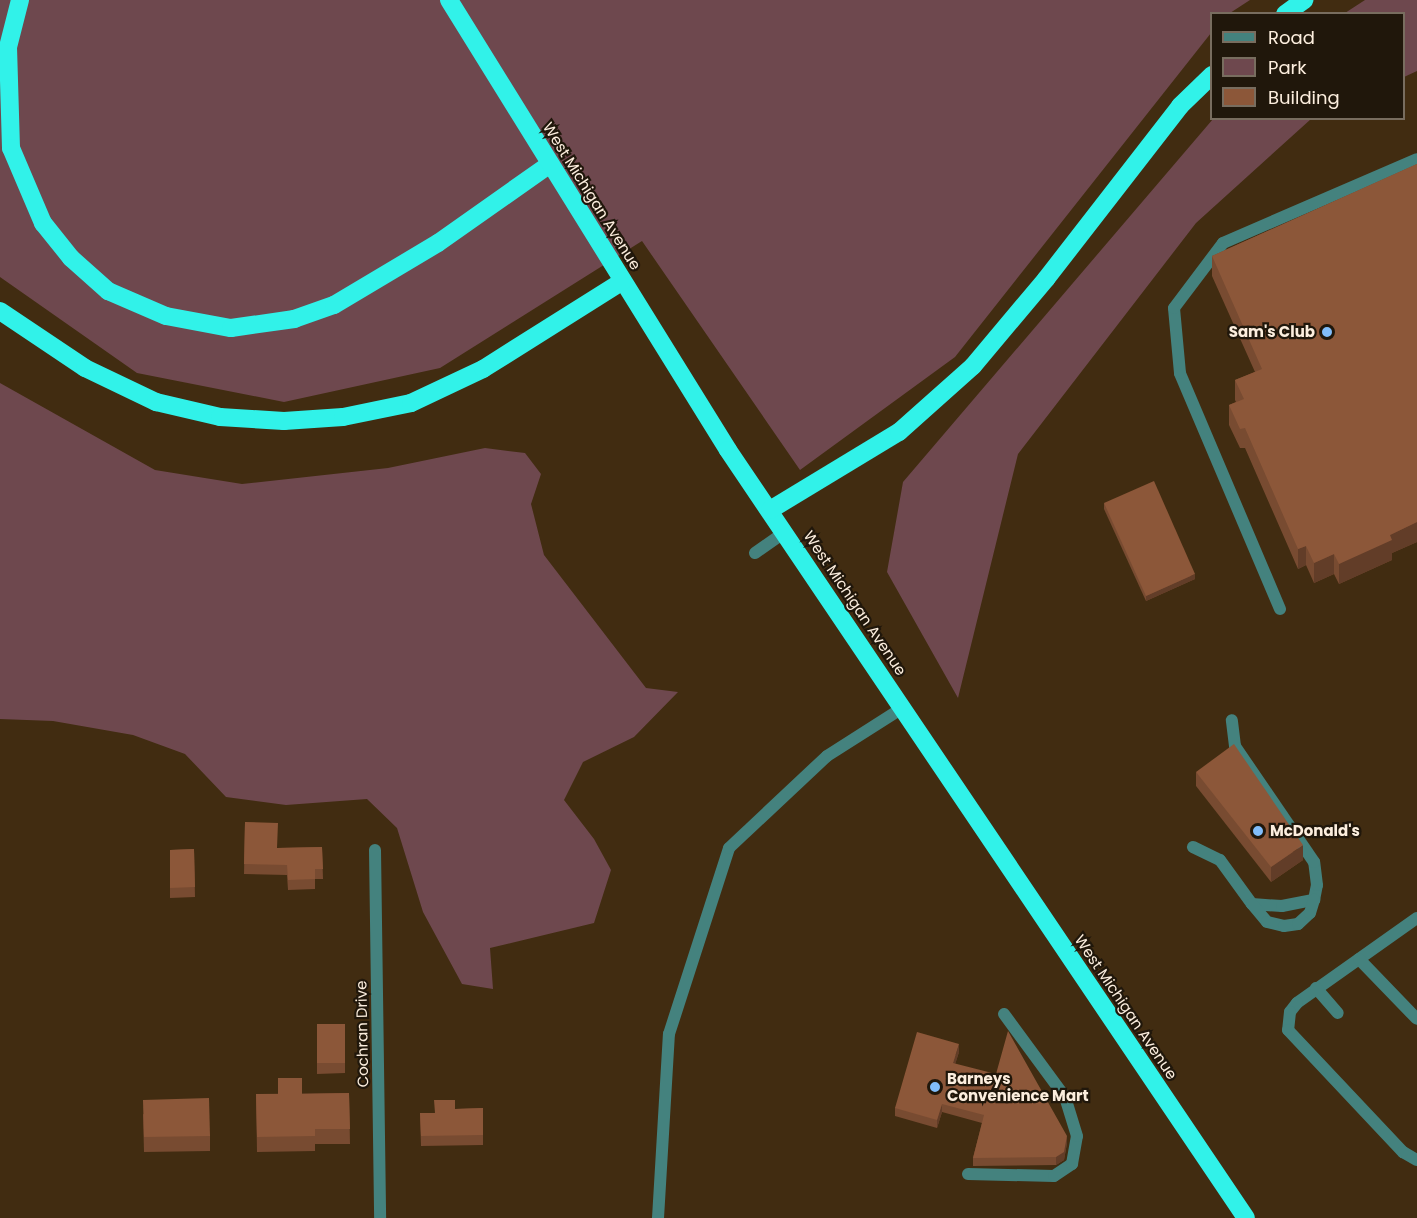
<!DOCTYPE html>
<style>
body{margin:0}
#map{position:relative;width:1417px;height:1218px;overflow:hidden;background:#412c11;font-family:Poppins,sans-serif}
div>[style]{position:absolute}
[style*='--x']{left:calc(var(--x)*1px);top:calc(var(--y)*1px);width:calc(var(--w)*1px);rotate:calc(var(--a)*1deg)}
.green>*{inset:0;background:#6e484e}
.lane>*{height:12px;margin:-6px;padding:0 6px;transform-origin:6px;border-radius:6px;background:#44827e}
.street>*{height:12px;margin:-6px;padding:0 6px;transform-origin:6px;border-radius:6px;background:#44827e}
.highway>*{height:18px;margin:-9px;padding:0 9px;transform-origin:9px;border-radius:9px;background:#31f2e9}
.wall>*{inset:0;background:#784b31}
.shaded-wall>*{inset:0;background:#623d28}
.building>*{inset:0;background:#8c5739}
.dots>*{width:16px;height:16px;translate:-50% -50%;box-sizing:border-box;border:3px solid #20170b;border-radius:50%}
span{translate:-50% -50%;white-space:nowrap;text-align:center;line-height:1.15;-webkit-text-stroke:4.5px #20170b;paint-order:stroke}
.street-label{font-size:15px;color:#fceede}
.poi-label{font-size:15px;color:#fceede;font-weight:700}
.right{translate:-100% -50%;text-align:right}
.left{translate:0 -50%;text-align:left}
.legend{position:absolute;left:1210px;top:12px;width:195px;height:108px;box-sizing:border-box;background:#20170b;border:2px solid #786d5f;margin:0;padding:8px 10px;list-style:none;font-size:18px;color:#fceede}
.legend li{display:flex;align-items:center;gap:12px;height:30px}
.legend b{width:30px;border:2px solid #786d5f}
</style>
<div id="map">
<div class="green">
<div style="clip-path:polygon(0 0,1250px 0,1230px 13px,1212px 14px,1211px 33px,955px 357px,800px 470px,642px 241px,440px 368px,284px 402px,137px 373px,0 277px)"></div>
<div style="clip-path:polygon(1365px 0,1417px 0,1417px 71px,1404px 77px,1404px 14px,1345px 13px)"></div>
<div style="clip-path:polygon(1213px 119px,1311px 119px,1196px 223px,1018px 454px,958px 698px,887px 572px,903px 482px)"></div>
<div style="clip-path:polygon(0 383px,155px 470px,242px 484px,388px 468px,485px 448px,525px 453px,541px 474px,531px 504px,544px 555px,646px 688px,678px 692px,634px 737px,583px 762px,564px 800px,594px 839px,611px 870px,594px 923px,490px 948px,493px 989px,462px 984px,423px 912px,397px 828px,367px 799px,286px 805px,226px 797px,185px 754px,133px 735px,53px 721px,0 719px)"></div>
</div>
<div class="lane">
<div style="--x:755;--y:553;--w:37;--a:-35"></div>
<div style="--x:1280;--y:609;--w:256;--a:-113"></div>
<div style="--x:1180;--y:373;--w:65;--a:-95.3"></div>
<div style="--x:1174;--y:308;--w:81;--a:-53"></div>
<div style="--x:1223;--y:243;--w:211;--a:-23.4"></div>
<div style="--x:1193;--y:847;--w:30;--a:26"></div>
<div style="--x:1220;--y:860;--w:54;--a:54"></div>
<div style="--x:1252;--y:904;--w:30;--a:4"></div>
<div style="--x:1282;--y:906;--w:33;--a:-11"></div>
<div style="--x:1314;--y:900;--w:15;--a:-79"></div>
<div style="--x:1317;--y:885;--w:23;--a:-97"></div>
<div style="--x:1314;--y:862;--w:140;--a:-124.3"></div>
<div style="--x:1235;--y:746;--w:26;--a:-97"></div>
<div style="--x:1252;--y:904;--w:23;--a:50"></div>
<div style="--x:1267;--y:922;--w:17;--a:13"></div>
<div style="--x:1284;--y:926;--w:14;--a:-8"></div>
<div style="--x:1298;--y:924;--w:16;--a:-43"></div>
<div style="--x:1310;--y:913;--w:14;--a:-73"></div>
<div style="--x:1417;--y:918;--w:147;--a:144.7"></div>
<div style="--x:1297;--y:1003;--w:11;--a:128"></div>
<div style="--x:1290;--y:1012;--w:18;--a:96"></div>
<div style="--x:1288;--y:1030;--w:168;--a:46.7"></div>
<div style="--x:1403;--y:1152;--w:16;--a:30"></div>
<div style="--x:1359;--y:959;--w:83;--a:46"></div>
<div style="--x:1316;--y:988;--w:33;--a:49"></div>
<div style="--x:968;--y:1174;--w:86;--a:1.3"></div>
<div style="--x:1054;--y:1176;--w:22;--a:-34"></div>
<div style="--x:1072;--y:1164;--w:28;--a:-80"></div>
<div style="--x:1077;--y:1136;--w:41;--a:-107.1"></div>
<div style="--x:1065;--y:1097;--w:103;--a:-126.3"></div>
<div style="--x:658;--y:1218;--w:184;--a:-86.6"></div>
<div style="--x:669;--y:1034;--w:195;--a:-72.1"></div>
<div style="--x:729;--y:848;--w:134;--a:-43.2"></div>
<div style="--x:827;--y:756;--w:91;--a:-32.5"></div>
</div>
<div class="street">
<div style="--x:375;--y:850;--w:368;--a:89.2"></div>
</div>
<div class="highway">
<div style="--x:20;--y:0;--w:49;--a:104.3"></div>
<div style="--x:8;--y:47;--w:101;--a:88.3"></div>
<div style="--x:11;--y:148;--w:82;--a:66.9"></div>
<div style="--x:43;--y:223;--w:45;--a:51.3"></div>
<div style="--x:71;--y:258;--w:50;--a:41.7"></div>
<div style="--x:108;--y:291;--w:63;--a:23.3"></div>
<div style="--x:166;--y:316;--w:66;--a:10.5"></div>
<div style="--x:231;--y:328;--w:64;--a:-8.1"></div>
<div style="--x:294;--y:319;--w:42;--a:-19.3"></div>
<div style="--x:334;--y:305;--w:121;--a:-30.8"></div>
<div style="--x:438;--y:243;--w:137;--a:-35.2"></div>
<div style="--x:449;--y:0;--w:529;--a:58.2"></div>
<div style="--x:728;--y:450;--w:926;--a:56"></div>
<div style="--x:1285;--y:14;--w:24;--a:-36"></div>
<div style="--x:0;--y:311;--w:102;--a:33.8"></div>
<div style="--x:85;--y:368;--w:79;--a:25.6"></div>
<div style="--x:156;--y:402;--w:66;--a:13.2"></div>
<div style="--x:220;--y:417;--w:64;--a:3.6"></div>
<div style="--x:284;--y:421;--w:59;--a:-3.9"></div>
<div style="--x:343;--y:417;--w:69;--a:-11.6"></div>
<div style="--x:411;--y:403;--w:80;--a:-25.3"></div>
<div style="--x:483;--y:369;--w:165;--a:-32.2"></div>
<div style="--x:770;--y:510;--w:151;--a:-31.2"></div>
<div style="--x:899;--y:432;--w:99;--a:-41.7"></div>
<div style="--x:973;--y:366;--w:114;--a:-50"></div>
<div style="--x:1046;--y:279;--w:219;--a:-52.2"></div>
<div style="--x:1180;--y:106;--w:45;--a:-44.1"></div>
</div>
<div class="wall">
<div style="clip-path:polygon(1417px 164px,1417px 542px,1392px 553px,1392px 560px,1339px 584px,1334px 574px,1314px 583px,1306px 565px,1298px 569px,1245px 448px,1240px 448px,1229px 425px,1229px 405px,1236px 402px,1235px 400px,1235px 380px,1255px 372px,1212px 276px,1212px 256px)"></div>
<div style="clip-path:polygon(1104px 503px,1195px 579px,1146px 601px,1104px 509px)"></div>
<div style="clip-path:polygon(1196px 772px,1303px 860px,1271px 882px,1196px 786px)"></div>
<div style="clip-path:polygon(245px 822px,277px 848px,322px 847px,323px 879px,315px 879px,315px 889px,288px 890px,287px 875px,244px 874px)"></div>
<div style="clip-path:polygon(194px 849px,195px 897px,170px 898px,170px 850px)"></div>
<div style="clip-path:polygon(317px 1024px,345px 1024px,345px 1073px,317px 1074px)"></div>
<div style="clip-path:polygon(959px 1052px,955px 1064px,1067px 1143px,1064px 1160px,1056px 1165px,973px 1166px,973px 1158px,982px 1123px,942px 1112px,937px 1128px,895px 1116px,895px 1108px)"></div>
<div style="clip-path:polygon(349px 1093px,350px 1144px,315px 1144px,315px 1151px,257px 1152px,256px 1094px)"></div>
<div style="clip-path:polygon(483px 1108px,483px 1145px,421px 1146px,420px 1113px,434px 1113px,455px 1109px)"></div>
<div style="clip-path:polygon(143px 1114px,210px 1136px,210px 1151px,144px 1152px)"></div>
</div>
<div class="shaded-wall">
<div style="clip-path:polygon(1417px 522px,1417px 542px,1392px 553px,1392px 560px,1339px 584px,1339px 564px,1390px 535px)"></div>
<div style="clip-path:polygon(1306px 546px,1306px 565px,1298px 569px,1298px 549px)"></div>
<div style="clip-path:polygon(1334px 554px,1334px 574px,1314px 583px,1314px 563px)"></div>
<div style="clip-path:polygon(1195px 574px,1195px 579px,1146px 601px,1146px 596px)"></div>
<div style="clip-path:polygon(1303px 845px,1303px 860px,1271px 882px,1271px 867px)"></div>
<div style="clip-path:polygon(959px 1044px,959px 1052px,953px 1071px,953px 1063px)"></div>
<div style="clip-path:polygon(942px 1104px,942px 1112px,937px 1128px,937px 1120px)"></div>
<div style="clip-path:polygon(1067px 1136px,1067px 1143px,1064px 1160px,1056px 1165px,1056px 1157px)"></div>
</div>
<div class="building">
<div style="clip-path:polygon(1417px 164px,1417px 522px,1390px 535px,1392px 540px,1339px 564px,1334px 554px,1314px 563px,1306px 546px,1298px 549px,1245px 428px,1240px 429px,1229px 405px,1244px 399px,1235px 380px,1262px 369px,1212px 256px)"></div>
<div style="clip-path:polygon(1154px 481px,1195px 574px,1146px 596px,1104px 503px)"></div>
<div style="clip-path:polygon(1234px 744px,1303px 845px,1271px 867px,1196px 772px)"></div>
<div style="clip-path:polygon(245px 822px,278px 823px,277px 848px,322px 847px,323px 869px,315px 869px,315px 879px,288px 880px,287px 865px,244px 864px)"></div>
<div style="clip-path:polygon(194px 849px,195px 887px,170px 888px,170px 850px)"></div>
<div style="clip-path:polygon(317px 1024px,345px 1024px,345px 1063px,317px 1063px)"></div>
<div style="clip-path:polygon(1008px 1031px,1067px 1136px,1064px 1152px,1056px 1157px,973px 1158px,984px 1115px,942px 1104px,937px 1120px,895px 1108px,917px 1032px,959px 1044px,953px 1063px,996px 1074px)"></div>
<div style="clip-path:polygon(278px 1078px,302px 1078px,302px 1094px,349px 1093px,350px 1129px,315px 1129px,315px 1136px,257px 1137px,256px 1094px,278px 1094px)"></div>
<div style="clip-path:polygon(209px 1098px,210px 1136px,144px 1137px,143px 1100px)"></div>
<div style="clip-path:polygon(434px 1100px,455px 1100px,455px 1109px,483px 1108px,483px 1135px,421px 1136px,420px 1113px,435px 1113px)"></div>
</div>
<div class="dots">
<div style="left:1327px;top:332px;background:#81bdfa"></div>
<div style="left:1258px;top:831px;background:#81bdfa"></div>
<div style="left:935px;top:1087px;background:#81bdfa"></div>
</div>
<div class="street-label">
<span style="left:592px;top:196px;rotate:58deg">West Michigan Avenue</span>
<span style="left:855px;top:603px;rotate:56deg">West Michigan Avenue</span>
<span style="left:1126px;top:1007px;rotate:56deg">West Michigan Avenue</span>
<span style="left:362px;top:1034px;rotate:-91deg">Cochran Drive</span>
</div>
<div class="poi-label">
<span class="right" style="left:1315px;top:332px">Sam's Club</span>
<span class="left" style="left:1270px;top:831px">McDonald's</span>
<span class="left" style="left:947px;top:1087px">Barneys<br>Convenience Mart</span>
</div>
<ul class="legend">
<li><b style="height:8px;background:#44827e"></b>Road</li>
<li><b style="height:16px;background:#6e484e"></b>Park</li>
<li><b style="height:16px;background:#8c5739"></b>Building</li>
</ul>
</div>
